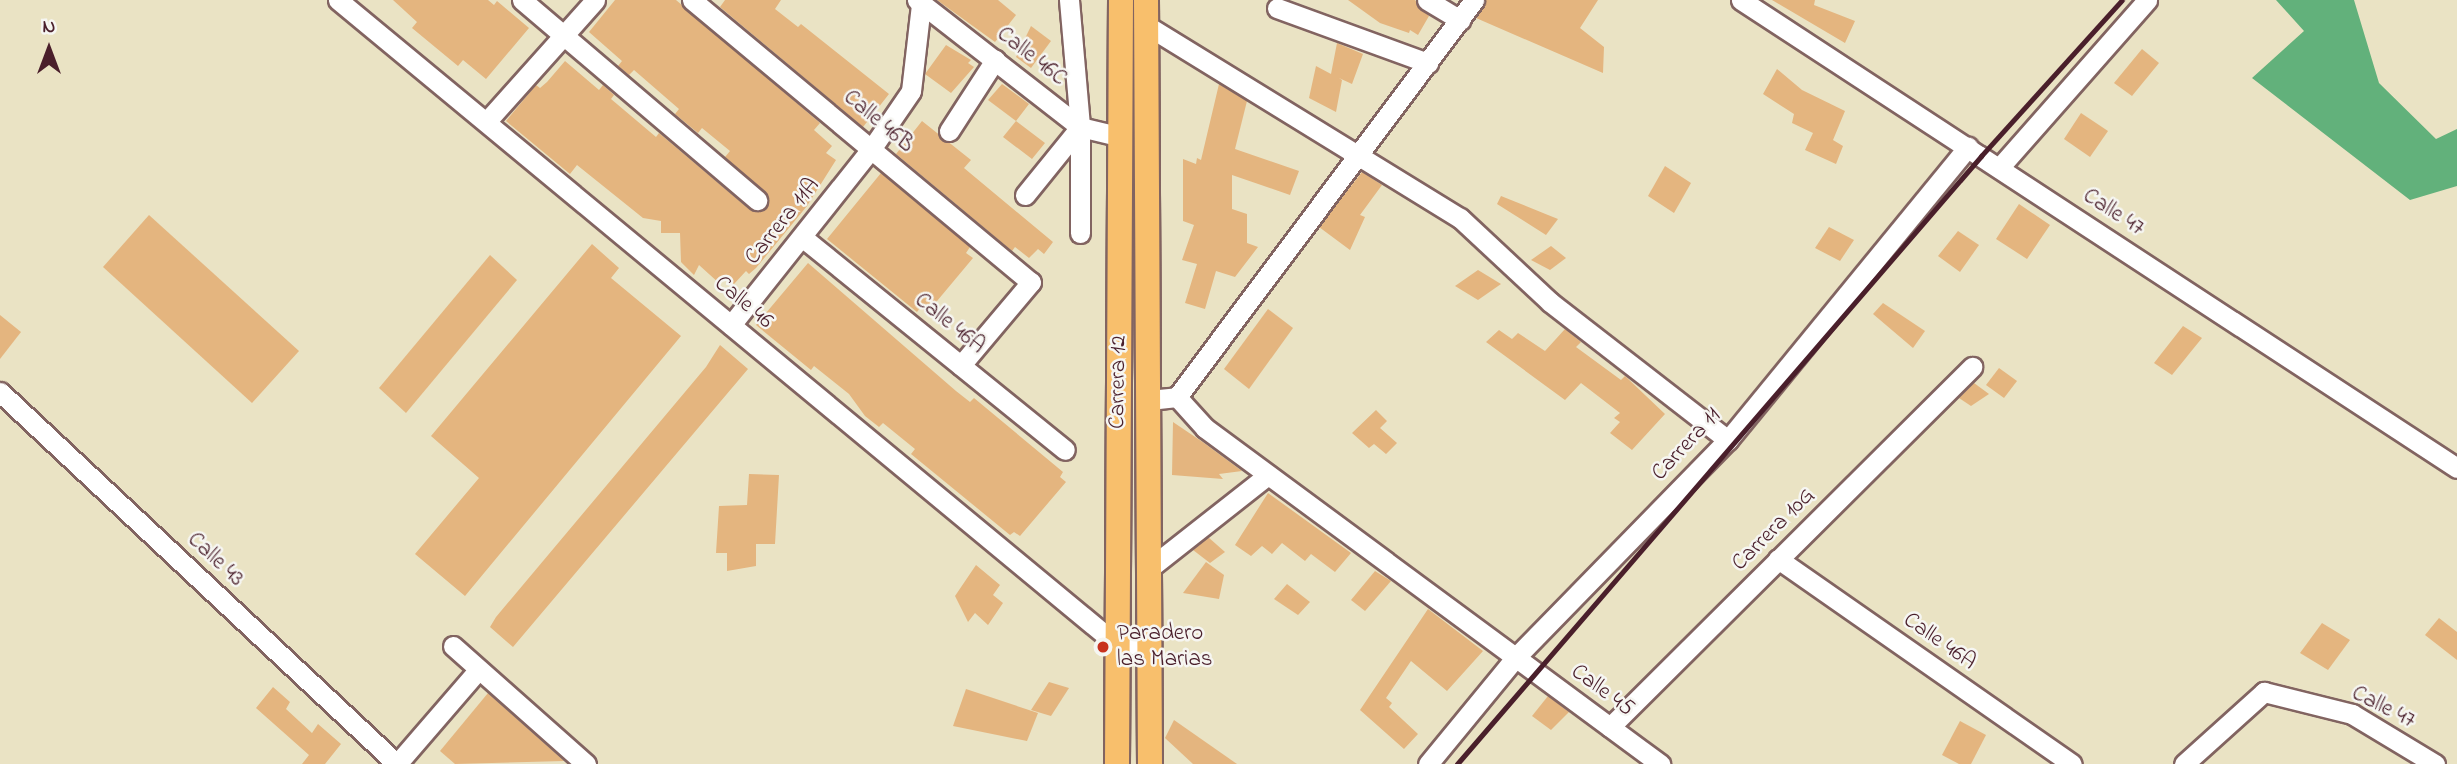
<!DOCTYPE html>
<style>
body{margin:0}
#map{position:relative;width:2457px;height:764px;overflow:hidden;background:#eae3c4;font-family:"Indie Flower",sans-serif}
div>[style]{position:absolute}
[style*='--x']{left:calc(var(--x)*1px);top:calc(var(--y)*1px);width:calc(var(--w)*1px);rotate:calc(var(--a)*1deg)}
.forest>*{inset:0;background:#62b17b}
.building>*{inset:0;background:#e4b57f}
.roads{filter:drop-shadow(2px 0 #826461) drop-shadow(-2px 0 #826461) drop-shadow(0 2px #826461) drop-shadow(0 -2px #826461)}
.minor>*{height:19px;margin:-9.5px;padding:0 9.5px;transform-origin:9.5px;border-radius:9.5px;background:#fff}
.major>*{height:24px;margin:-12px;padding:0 12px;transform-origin:12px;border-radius:12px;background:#f8bf6c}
.rail>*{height:5px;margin:-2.5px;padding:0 2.5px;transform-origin:2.5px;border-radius:2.5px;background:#4a1f2b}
.dots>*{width:19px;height:19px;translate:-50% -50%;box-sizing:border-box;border:4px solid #f6f6f2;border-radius:50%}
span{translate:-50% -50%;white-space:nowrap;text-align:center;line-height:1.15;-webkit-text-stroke:5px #f6f6f2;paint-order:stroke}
.street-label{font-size:23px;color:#4a1f2b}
.poi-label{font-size:23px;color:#4a1f2b}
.left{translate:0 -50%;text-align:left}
.north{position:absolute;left:14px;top:14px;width:70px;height:70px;-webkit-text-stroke:5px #f6f6f2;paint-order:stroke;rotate:0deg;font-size:19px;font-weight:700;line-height:28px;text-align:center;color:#4a1f2b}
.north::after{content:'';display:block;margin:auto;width:24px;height:32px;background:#4a1f2b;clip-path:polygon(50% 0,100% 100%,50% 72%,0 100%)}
</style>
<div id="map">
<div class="forest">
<div style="clip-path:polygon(2276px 0,2354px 0,2379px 83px,2436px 139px,2457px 129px,2457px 186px,2410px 200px,2252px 78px,2304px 31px)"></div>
</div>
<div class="building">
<div style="clip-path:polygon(393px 0,488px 0,494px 5px,497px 1px,529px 28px,486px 79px,463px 60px,458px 66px,412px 28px,417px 22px)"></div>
<div style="clip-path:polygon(615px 0,676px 0,820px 123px,814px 130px,832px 146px,826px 153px,836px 160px,807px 206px,756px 268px,749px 274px,746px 271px,734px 284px,727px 277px,720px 284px,699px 265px,694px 275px,681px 262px,680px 233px,661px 233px,661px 221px,643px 218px,577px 165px,570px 174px,506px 121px,536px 85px,540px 88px,547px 82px,565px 61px,599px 90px,603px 85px,614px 95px,611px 99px,656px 137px,659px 133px,749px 209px,766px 208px,768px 195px,725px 157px,730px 151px,702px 128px,698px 133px,675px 114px,679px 109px,634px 70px,629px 75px,618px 66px,622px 61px,589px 32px)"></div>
<div style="clip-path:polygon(725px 0,781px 0,775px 9px,798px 27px,801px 24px,889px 94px,863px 127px,720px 7px)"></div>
<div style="clip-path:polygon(937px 0,998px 0,1016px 15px,995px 42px)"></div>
<div style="clip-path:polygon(1348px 0,1415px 0,1429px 16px,1418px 35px,1410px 30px,1409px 33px,1380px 23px)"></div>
<div style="clip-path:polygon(1486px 0,1598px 0,1580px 28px,1604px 47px,1603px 73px,1476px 18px)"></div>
<div style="clip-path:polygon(1772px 0,1815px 0,1814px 5px,1855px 21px,1845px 43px)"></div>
<div style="clip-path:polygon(1031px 26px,1051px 41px,1031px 68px,1016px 57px)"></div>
<div style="clip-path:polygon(1337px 43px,1363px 54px,1352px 84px,1339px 78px,1342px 80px,1336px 112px,1309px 98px,1316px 66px,1331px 74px)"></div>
<div style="clip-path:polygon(946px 45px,971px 60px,968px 63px,974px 67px,951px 93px,925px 74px)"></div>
<div style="clip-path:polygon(2142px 49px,2159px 63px,2132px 96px,2114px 83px)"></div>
<div style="clip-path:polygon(1777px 69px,1802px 90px,1845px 111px,1833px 140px,1843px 146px,1836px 164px,1805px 150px,1813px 133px,1792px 123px,1794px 114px,1763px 94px)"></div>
<div style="clip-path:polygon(1002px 84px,1029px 104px,1016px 121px,1045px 143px,1032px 159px,1003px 137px,1016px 121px,988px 100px)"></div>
<div style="clip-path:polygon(1219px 84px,1247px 101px,1235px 149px,1299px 171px,1290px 195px,1232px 175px,1232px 209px,1247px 214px,1247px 243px,1258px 247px,1235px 277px,1216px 271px,1205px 309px,1185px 303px,1197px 264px,1182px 260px,1194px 225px,1183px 221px,1183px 159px,1196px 164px,1197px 158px,1201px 160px)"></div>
<div style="clip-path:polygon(2081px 113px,2108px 131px,2090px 157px,2064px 139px)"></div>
<div style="clip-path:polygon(922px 121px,971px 160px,964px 168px,1053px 242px,1044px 254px,1038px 249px,1029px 258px,1015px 247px,1012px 251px,896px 154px)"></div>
<div style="clip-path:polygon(1665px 166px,1691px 183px,1674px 213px,1648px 196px)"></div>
<div style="clip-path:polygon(1362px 172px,1382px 185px,1360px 215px,1365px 217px,1350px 250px,1319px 227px)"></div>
<div style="clip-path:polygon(881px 173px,970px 247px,966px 253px,973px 258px,927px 313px,920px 308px,917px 312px,827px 239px)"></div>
<div style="clip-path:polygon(1501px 196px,1548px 215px,1558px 219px,1546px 235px,1497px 204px)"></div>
<div style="clip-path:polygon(2019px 204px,2050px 225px,2027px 259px,1996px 239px)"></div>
<div style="clip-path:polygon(149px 215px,299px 351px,252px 403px,103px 267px)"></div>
<div style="clip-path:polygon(1829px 227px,1854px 240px,1840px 261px,1815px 248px)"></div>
<div style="clip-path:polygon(1958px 231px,1979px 245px,1960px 272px,1938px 256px)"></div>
<div style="clip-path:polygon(592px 244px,619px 268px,611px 278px,681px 336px,465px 596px,415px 554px,479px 478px,431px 436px)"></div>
<div style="clip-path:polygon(1551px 246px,1566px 258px,1550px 270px,1531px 260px)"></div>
<div style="clip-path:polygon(490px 255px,517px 280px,406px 413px,379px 388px)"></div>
<div style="clip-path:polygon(808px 263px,956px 391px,970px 402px,974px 398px,1063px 472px,1060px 477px,1066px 482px,1020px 536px,1014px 532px,1010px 535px,911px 454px,915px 449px,883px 423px,879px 427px,865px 416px,849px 394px,814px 366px,811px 370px,756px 325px)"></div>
<div style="clip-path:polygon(1478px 270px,1501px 284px,1478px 300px,1455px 286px)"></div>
<div style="clip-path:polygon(1883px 303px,1925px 331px,1913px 348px,1873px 314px)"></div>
<div style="clip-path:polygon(1268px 309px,1293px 328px,1249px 389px,1224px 369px)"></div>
<div style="clip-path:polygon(0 315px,21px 332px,0 359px)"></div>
<div style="clip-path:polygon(2183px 326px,2202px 338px,2172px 375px,2154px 363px)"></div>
<div style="clip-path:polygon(1565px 329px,1581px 342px,1576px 347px,1621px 380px,1625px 376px,1665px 414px,1632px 450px,1610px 433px,1620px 422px,1614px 418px,1620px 413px,1581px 383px,1565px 400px,1486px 342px,1499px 330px,1512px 339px,1518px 333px,1545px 351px)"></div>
<div style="clip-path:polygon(720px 345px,748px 369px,513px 647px,490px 627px,496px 617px,706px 367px)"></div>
<div style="clip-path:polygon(1999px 368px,2017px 381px,2004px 398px,1986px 385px)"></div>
<div style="clip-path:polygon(1974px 383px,1989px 394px,1971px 406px,1959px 398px)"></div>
<div style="clip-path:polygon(1376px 410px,1387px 421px,1380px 428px,1397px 443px,1386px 454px,1374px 444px,1369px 448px,1352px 433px)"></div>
<div style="clip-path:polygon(1173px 422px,1204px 443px,1242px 471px,1219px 474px,1223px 479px,1172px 475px)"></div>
<div style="clip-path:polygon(749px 474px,779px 475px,775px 544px,756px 544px,756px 566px,727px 571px,727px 553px,716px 553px,719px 506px,747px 505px)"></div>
<div style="clip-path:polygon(1268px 493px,1351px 553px,1335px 572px,1311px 554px,1305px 561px,1282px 543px,1272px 554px,1262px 546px,1251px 556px,1235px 545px)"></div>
<div style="clip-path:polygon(1208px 537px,1225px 552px,1210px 563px,1193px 550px)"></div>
<div style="clip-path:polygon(1206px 562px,1224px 575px,1219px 599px,1183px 593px)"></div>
<div style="clip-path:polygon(976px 565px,1000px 585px,993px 595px,1003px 603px,988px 625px,975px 613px,968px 622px,955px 596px)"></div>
<div style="clip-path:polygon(1375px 571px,1391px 581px,1365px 611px,1351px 600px)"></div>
<div style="clip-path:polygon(1287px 584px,1310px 602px,1298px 615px,1274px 599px)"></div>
<div style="clip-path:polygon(1428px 609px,1483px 651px,1447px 691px,1411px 661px,1386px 698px,1392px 703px,1389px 707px,1418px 734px,1404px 749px,1360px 710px)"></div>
<div style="clip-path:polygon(2439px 618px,2457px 632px,2457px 660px,2425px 635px)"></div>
<div style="clip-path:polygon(2322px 623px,2350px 640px,2328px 670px,2300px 653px)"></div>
<div style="clip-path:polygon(1049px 682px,1069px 688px,1051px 716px,1031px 710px)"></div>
<div style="clip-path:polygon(273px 687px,290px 702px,286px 709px,312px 733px,318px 724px,341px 744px,325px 764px,302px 764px,309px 755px,256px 708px)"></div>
<div style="clip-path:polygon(966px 689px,1038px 713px,1027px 741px,953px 726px)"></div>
<div style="clip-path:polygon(488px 693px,564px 761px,455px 764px,440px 751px)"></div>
<div style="clip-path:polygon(1548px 696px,1569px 712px,1551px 730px,1532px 716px)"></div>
<div style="clip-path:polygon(1174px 720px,1237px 764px,1193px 764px,1165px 738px)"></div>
<div style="clip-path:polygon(1960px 721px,1986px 735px,1971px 764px,1959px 764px,1942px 755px)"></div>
</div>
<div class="roads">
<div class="minor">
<div style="--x:338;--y:0;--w:1009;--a:39.61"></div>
<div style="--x:1115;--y:643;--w:36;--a:5"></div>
<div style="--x:522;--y:0;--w:309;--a:40.4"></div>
<div style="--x:692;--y:0;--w:441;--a:39.8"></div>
<div style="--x:1031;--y:282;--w:109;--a:130.1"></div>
<div style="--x:917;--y:0;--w:207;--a:37.9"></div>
<div style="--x:1080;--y:127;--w:43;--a:13.4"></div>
<div style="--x:1069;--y:0;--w:127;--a:85"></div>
<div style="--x:1080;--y:127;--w:106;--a:90"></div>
<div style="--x:1427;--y:0;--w:39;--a:31"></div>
<div style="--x:1741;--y:0;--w:855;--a:33.17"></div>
<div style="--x:1277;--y:8;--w:161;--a:20"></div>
<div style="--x:1146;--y:25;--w:369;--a:31.6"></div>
<div style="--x:1460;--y:218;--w:123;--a:43"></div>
<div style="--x:1550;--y:302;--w:225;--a:37.8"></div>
<div style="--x:487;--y:121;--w:162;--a:-48.2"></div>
<div style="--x:949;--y:131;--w:85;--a:-57.1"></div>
<div style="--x:1999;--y:168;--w:224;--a:-48.6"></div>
<div style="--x:1025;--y:195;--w:87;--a:-51"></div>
<div style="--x:802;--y:237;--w:338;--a:39"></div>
<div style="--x:731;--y:325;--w:226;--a:-51.5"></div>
<div style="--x:872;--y:148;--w:69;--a:-55.6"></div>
<div style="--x:911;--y:91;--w:88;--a:-83.4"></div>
<div style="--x:0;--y:392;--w:544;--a:43.14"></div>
<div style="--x:1177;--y:397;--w:42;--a:47.9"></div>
<div style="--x:1205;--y:428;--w:566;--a:36.44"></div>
<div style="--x:1149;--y:400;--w:28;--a:-6"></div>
<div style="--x:1177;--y:397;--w:496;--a:-53.2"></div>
<div style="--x:1778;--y:559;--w:358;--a:34.9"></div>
<div style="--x:1151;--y:567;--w:149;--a:-38.2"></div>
<div style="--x:453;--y:646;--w:178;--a:41.6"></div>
<div style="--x:1610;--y:727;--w:511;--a:-44.84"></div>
<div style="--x:397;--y:764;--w:125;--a:-49.2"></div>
<div style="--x:1428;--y:764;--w:137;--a:-50.6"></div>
<div style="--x:1515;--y:658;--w:305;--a:-45.7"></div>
<div style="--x:1728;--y:440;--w:379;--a:-50.7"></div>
<div style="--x:2184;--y:764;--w:108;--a:-42"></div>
<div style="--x:2264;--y:692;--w:91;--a:14"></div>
<div style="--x:2352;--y:714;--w:97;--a:31.1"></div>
</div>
<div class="major">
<div style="--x:1146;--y:0;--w:764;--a:89.7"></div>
<div style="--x:1117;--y:764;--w:764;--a:-89.7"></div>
</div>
</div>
<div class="rail">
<div style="--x:1457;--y:764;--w:803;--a:-49.24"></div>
<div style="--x:1981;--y:156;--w:210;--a:-47.9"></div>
</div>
<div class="dots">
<div style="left:1103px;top:647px;background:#c8321e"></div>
</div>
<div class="street-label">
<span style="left:1031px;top:57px;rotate:38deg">Calle 46C</span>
<span style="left:878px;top:122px;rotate:40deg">Calle 46B</span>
<span style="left:2113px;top:213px;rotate:33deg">Calle 47</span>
<span style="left:783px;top:222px;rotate:-51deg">Carrera 11A</span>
<span style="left:743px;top:303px;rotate:40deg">Calle 46</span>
<span style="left:949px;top:324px;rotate:39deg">Calle 46A</span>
<span style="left:1119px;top:382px;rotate:-89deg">Carrera 12</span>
<span style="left:1687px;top:445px;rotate:-47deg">Carrera 11</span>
<span style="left:1774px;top:530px;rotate:-45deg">Carrera 10G</span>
<span style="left:215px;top:560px;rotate:43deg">Calle 43</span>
<span style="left:1939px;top:642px;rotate:35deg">Calle 46A</span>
<span style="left:1602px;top:691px;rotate:36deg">Calle 45</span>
<span style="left:2383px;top:708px;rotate:27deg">Calle 47</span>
</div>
<div class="poi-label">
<span class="left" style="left:1117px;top:647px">Paradero<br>las Marias</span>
</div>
<div class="north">N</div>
</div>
